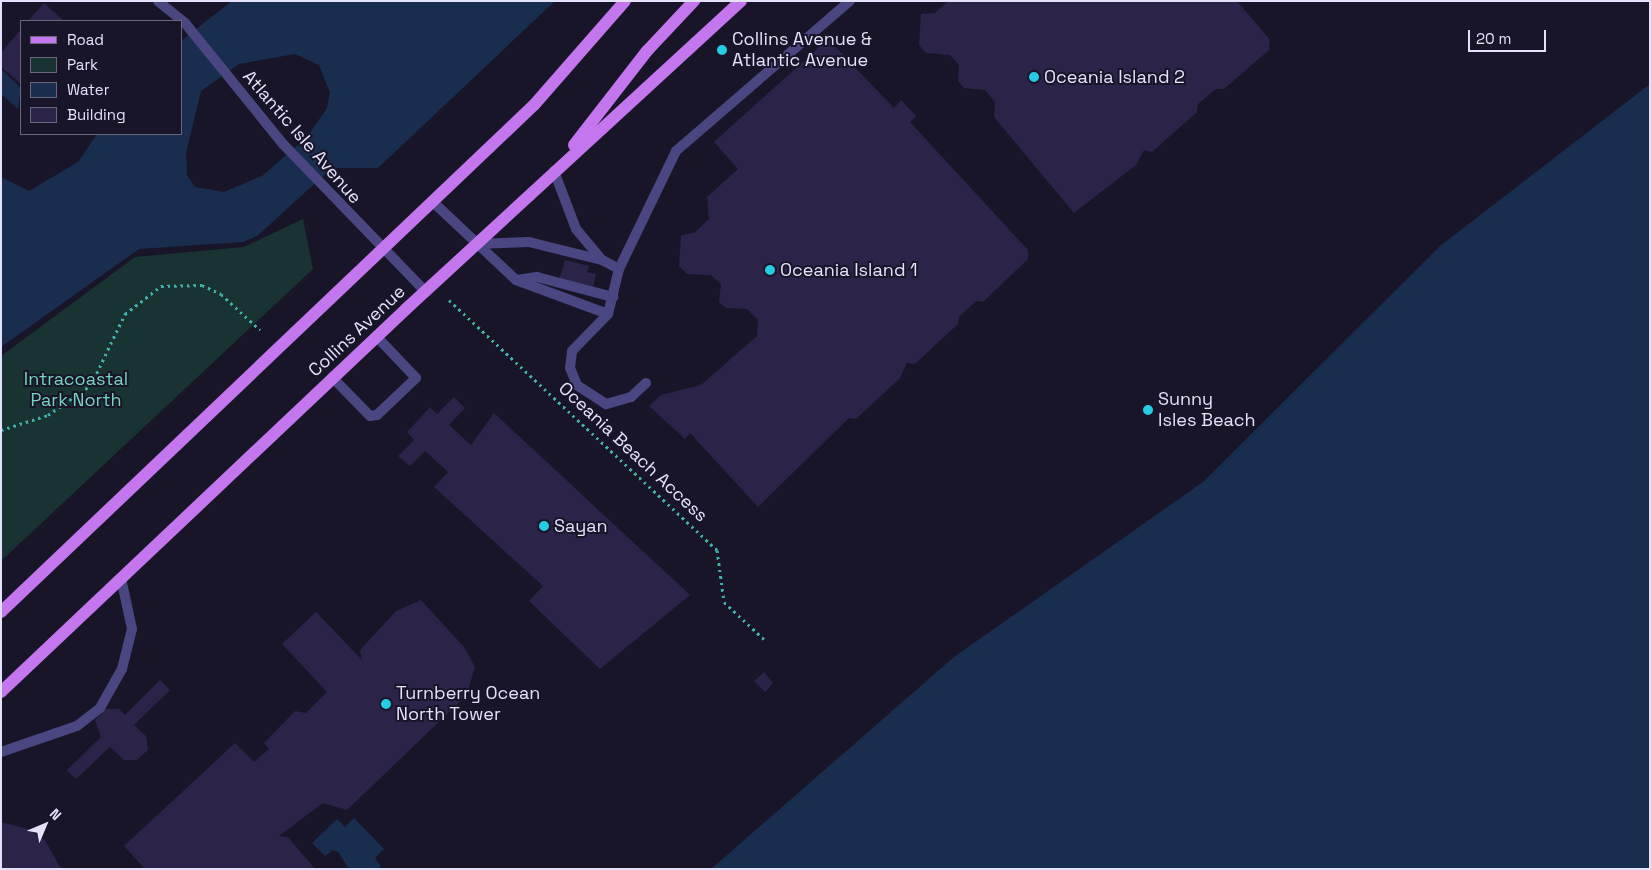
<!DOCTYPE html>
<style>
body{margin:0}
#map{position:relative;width:1651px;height:870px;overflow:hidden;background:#191529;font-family:"Space Grotesk",sans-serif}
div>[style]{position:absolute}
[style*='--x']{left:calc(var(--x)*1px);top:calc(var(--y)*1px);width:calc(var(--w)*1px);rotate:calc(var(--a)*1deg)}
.green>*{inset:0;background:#183332}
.water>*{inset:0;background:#192d4e}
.building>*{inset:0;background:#2b2348}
.path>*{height:3px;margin-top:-1.5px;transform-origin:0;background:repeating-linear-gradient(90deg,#41afab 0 2.5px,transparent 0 6.5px)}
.service>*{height:10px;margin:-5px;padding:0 5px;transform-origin:5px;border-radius:5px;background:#494682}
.minor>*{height:10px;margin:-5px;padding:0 5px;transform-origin:5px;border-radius:5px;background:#494682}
.primary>*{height:12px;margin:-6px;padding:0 6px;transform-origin:6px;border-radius:6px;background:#c376ed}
.dots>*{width:14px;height:14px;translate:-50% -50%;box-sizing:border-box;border:2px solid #191529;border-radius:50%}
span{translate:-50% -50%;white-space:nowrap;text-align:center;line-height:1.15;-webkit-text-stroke:4px #191529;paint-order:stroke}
.poi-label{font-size:18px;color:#e4e1fb}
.left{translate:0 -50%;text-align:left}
.street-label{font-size:18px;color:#e4e1fb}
.park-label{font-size:18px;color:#75d3be}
.frame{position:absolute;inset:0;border:2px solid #e4e1fb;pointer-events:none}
.legend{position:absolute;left:20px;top:20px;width:162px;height:115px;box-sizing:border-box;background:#191529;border:1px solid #6a677d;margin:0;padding:6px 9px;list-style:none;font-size:15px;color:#e4e1fb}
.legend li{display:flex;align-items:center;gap:10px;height:25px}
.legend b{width:25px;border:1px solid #6a677d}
.north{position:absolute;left:20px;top:800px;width:50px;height:50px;-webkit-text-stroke:4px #191529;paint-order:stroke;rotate:45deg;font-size:14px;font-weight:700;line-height:20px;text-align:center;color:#e4e1fb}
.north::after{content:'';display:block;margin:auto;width:18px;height:22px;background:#e4e1fb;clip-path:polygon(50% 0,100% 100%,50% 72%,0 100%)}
.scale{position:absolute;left:1468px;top:30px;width:78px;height:22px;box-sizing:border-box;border:2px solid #e4e1fb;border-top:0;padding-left:6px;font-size:15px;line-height:18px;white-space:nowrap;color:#e4e1fb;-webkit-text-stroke:4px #191529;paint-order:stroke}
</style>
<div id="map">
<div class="green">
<div style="clip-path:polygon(303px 219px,313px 269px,1px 561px,1px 356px,135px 257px,244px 247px)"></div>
</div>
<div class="water">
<div style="clip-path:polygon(evenodd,232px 1px,555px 1px,378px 168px,332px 168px,257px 236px,243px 242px,139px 249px,1px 347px,1px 177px,29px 191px,78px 162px,97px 134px,181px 134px,181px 41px,232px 1px,295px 54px,319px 65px,330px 93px,327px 108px,307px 137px,262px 176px,224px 192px,195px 187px,187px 175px,186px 153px,201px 91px,239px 64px,295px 54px)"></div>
<div style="clip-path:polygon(1px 69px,21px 88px,18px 109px,1px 94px)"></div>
<div style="clip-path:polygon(1650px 84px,1650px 869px,711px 869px,954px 657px,1203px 482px,1440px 246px)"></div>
<div style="clip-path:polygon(354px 818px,384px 849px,375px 858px,381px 866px,378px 869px,349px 869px,338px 852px,333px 850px,325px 856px,312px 843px,337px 819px,345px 827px)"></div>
</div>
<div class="building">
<div style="clip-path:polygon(948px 1px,1237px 1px,1270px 40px,1269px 50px,1224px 89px,1216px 89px,1198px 104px,1197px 112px,1152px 152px,1144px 150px,1136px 165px,1074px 213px,994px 117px,995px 102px,985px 90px,964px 88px,958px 81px,959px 65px,950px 55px,926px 53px,919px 45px,921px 14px,935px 13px)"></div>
<div style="clip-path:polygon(44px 3px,64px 21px,28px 21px)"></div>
<div style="clip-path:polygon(21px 29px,21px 84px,1px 67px,1px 53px)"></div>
<div style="clip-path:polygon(828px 39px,894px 108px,901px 100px,916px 116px,910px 122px,1028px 250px,1028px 259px,983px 302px,976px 301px,959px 317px,958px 324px,915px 364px,907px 363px,900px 378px,856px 419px,849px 418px,758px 507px,690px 433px,685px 439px,649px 406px,661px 395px,701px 385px,757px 336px,758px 320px,747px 309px,726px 308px,719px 302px,721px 284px,711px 275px,687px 274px,679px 266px,681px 235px,694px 233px,709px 219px,707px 197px,738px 169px,714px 142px)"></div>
<div style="clip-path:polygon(565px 260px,589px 266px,587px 272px,596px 274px,592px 290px,559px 280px)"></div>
<div style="clip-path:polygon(454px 397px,465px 408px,449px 425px,471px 445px,494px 413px,690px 595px,600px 669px,529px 601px,543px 586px,434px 487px,448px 472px,425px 451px,410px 466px,398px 456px,414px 440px,407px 432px,430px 407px,437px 414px)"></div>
<div style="clip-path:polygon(421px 600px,464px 647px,475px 667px,466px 696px,347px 810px,323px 803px,279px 836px,288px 837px,315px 869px,145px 869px,124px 846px,235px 743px,254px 762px,269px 749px,264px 743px,295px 711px,306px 713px,327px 692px,282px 644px,316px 612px,362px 660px,360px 650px,396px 611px)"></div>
<div style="clip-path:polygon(764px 672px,773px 683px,765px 692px,754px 681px)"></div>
<div style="clip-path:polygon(160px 680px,170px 690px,134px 725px,146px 736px,148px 750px,137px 760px,124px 760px,110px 747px,76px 779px,67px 770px,101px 737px,95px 720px,106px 709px,119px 709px,125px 715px)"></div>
<div style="clip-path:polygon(1px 822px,28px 829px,45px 840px,61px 869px,1px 869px)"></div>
</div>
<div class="path">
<div style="--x:449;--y:300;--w:367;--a:43"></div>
<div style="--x:717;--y:550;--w:52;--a:82.3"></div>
<div style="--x:724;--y:602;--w:57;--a:42.9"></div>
<div style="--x:1;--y:430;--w:49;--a:-17.7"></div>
<div style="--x:48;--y:415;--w:52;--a:-34.9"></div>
<div style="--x:91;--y:385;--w:79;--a:-64.4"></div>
<div style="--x:125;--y:314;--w:46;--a:-37.9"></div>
<div style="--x:161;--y:286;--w:41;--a:-1.4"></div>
<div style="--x:202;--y:285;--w:21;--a:25"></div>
<div style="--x:221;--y:294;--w:53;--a:42.7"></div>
</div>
<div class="service">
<div style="--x:554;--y:171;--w:62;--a:69.2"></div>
<div style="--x:576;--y:229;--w:39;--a:50"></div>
<div style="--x:433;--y:202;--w:114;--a:43.2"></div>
<div style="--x:516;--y:280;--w:98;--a:20.3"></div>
<div style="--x:476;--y:244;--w:53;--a:-2.2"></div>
<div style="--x:529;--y:242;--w:75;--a:13.9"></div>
<div style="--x:602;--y:260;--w:19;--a:28"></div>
<div style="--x:517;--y:280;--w:20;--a:-9"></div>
<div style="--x:537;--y:277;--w:79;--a:14.7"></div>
<div style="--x:332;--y:377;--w:54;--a:45.7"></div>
<div style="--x:370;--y:416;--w:7;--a:-8"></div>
<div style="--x:377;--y:415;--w:54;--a:-43.5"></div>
<div style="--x:416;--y:378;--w:58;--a:-133.6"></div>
<div style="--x:646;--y:383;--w:21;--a:137"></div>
<div style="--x:631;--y:397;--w:26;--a:164"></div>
<div style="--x:606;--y:404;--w:35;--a:-147"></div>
<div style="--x:577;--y:385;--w:18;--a:-112"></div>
<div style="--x:570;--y:368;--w:17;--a:-83"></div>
<div style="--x:572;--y:351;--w:52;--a:-45.8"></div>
<div style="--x:608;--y:314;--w:46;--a:-76.3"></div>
<div style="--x:619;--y:269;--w:131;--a:-64.2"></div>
<div style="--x:676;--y:151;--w:230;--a:-40.8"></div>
<div style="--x:1;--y:752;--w:80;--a:-18.9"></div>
<div style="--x:77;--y:726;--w:29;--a:-38"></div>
<div style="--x:100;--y:708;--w:45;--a:-60.6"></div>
<div style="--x:122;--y:669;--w:41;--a:-76"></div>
<div style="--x:132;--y:629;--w:52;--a:-102.2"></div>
</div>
<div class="minor">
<div style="--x:158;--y:1;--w:35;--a:39"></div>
<div style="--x:185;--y:23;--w:156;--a:51"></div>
<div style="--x:283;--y:144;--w:204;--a:46"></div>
</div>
<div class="primary">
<div style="--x:574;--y:145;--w:119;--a:-52.2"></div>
<div style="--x:647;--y:51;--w:69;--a:-46.8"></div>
<div style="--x:1;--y:612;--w:736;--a:-43.57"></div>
<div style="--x:534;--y:105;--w:138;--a:-48.8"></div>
<div style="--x:1;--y:692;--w:557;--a:-43.4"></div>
<div style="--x:406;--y:309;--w:455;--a:-42.6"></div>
</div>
<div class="dots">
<div style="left:722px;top:50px;background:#25cce3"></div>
<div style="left:1034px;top:77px;background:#25cce3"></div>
<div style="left:770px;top:270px;background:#25cce3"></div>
<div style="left:1148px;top:410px;background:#25cce3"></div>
<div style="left:544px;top:526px;background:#25cce3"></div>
<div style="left:386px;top:704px;background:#25cce3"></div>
</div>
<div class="poi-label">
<span class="left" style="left:732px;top:50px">Collins Avenue &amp;<br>Atlantic Avenue</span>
<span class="left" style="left:1044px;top:77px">Oceania Island 2</span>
<span class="left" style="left:780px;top:270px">Oceania Island 1</span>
<span class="left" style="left:1158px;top:410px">Sunny<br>Isles Beach</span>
<span class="left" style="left:554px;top:526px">Sayan</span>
<span class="left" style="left:396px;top:704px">Turnberry Ocean<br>North Tower</span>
</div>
<div class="street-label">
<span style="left:302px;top:137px;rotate:49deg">Atlantic Isle Avenue</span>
<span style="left:357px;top:331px;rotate:-43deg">Collins Avenue</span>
<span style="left:633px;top:452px;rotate:43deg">Oceania Beach Access</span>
</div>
<div class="park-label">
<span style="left:76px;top:390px">Intracoastal<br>Park North</span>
</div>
<div class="frame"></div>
<ul class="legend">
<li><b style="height:6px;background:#c376ed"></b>Road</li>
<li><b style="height:14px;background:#183332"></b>Park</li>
<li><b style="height:14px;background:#192d4e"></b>Water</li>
<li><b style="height:14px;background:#2b2348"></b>Building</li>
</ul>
<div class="north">N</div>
<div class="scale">20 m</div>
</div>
